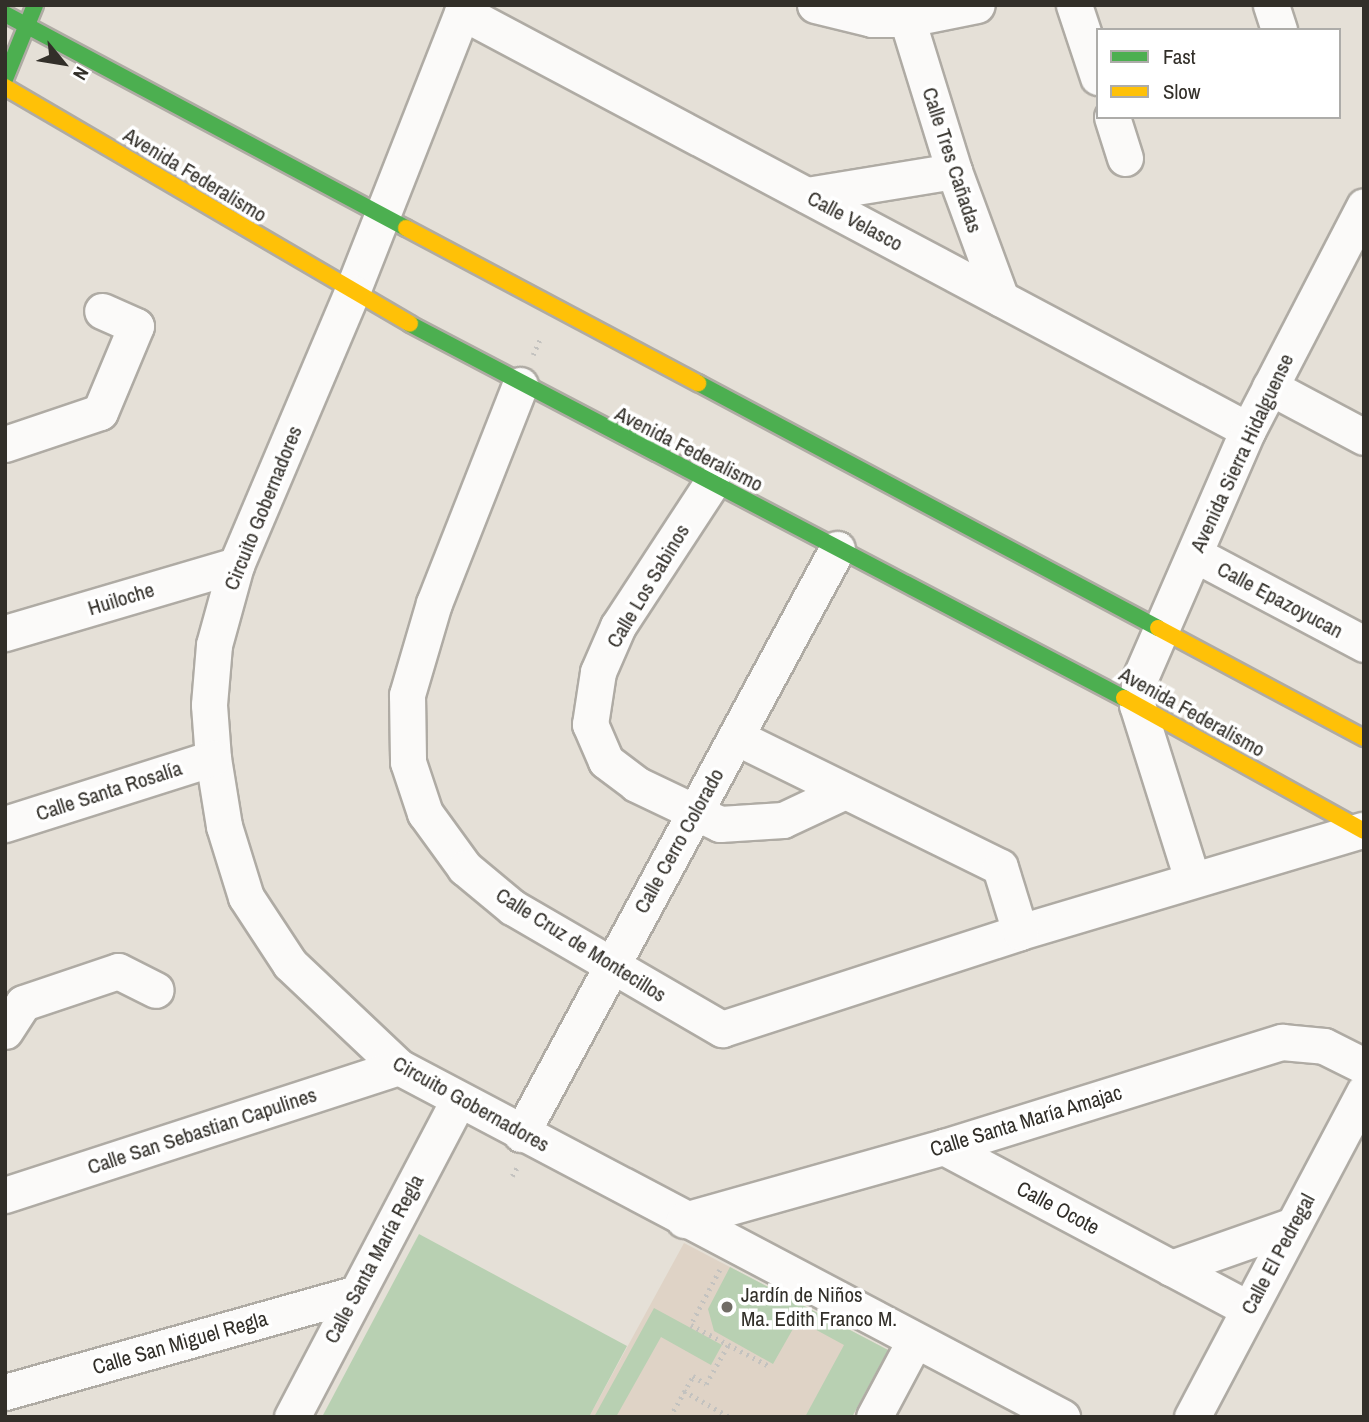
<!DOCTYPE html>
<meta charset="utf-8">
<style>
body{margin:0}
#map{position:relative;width:1369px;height:1422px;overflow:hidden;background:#e5e0d7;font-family:"Archivo Narrow",sans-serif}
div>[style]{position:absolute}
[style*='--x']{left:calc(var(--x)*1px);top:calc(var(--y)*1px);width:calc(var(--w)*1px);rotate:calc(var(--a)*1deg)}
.education>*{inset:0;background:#dfd3c6}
.green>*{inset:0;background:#b8d0b2}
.path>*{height:4.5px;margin-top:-2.25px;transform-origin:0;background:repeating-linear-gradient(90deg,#c3c2bf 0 2px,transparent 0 7px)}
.roads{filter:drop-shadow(2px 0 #afaba4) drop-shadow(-2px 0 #afaba4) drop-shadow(0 2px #afaba4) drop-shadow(0 -2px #afaba4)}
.street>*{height:35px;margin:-17.5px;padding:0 17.5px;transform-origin:17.5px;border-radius:17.5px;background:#fbfaf9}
.fast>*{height:16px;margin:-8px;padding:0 8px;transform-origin:8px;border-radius:8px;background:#4caf50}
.slow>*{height:16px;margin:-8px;padding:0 8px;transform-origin:8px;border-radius:8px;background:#ffc107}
.dots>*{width:19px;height:19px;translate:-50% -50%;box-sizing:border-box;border:4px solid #fff;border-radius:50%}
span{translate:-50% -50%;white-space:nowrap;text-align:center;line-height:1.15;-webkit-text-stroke:7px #fff;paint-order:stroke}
.street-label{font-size:21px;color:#322f29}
.poi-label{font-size:21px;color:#322f29}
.left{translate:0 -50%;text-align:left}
.frame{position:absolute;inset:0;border:7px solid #322f29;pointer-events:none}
.legend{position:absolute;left:1096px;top:28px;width:245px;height:91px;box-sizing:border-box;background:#fff;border:2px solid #adaca9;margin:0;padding:9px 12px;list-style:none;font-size:21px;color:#322f29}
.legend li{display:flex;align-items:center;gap:14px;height:35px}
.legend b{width:35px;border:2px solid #adaca9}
.north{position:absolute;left:28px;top:28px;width:70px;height:70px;-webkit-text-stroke:5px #fff;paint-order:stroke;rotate:120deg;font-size:19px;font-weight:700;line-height:28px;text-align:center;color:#322f29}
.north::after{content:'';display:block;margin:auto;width:24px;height:32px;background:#322f29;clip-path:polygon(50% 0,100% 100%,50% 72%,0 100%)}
</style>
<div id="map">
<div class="education">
<div style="clip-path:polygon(684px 1243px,888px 1350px,852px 1417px,589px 1417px)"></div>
</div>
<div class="green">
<div style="clip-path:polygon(419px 1234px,627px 1346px,589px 1417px,322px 1417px)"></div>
<div style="clip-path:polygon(730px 1267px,888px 1350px,852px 1417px,805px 1417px,844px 1345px,798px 1320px,773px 1364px,714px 1331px,708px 1309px)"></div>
<div style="clip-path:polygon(654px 1308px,722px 1345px,711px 1365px,661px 1337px,616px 1417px,594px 1417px)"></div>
</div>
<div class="path">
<div style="--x:533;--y:355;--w:20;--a:-66"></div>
<div style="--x:512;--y:1176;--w:12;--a:-59"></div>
<div style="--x:720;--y:1270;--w:62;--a:117.8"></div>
<div style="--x:691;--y:1325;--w:90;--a:27.7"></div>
<div style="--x:684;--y:1391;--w:53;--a:29.5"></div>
<div style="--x:670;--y:1417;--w:47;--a:-60.7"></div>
<div style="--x:693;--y:1376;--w:15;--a:32"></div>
<div style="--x:706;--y:1384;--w:45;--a:-60.6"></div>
</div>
<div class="roads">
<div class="street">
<div style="--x:465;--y:5;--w:308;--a:111.5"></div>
<div style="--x:352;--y:292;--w:297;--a:113"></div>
<div style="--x:236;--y:565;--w:83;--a:105.4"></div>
<div style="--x:214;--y:645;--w:60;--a:94.8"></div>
<div style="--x:209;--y:705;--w:53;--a:85.7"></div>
<div style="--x:213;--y:758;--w:69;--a:80.8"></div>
<div style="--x:224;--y:826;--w:74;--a:72.8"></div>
<div style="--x:246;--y:897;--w:80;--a:56.7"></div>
<div style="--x:290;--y:964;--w:150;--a:43.4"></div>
<div style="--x:399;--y:1067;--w:750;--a:27.83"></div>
<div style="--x:815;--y:5;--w:59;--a:13.8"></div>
<div style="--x:872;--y:19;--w:35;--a:0"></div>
<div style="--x:907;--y:19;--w:71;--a:-11.3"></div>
<div style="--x:1074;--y:5;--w:76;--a:71.6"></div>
<div style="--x:1271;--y:5;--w:26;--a:72"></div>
<div style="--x:462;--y:12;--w:890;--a:28"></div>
<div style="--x:907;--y:19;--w:159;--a:72.8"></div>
<div style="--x:954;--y:171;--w:136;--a:69.8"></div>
<div style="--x:1112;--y:117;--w:43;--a:72.4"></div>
<div style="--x:807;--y:195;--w:149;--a:-9.3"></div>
<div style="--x:520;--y:385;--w:234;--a:111.5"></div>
<div style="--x:434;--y:603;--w:96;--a:106.4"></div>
<div style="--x:407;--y:695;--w:67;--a:89.1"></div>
<div style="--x:408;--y:762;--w:54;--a:71.6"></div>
<div style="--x:425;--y:813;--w:68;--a:54"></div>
<div style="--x:465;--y:868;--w:61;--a:39.7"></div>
<div style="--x:512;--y:907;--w:243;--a:30.2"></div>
<div style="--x:722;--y:1029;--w:313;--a:-18"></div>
<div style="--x:1020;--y:932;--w:357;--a:-16.6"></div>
<div style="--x:1270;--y:387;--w:106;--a:28"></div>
<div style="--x:5;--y:444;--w:100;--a:-18.6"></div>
<div style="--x:100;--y:412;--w:93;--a:-67.3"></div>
<div style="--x:136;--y:326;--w:37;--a:-156"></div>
<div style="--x:711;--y:484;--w:170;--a:123.2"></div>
<div style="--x:618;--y:626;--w:50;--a:113.5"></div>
<div style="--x:598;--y:672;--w:53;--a:98.7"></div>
<div style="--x:590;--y:724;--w:40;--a:66.6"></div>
<div style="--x:606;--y:761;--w:38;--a:37"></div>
<div style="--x:636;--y:784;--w:93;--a:25.5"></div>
<div style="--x:720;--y:824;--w:63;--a:-3.6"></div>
<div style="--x:783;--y:820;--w:68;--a:-25.1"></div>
<div style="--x:1196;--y:555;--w:190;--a:27.9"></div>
<div style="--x:5;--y:633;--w:241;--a:-16.4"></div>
<div style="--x:736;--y:737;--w:294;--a:26.2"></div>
<div style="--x:1000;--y:867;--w:68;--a:72.9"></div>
<div style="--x:5;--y:824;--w:218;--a:-17.6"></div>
<div style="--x:1192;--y:879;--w:182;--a:-107.5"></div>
<div style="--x:1137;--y:705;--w:27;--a:-84"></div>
<div style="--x:1140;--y:678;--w:270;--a:-66.5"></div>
<div style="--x:1248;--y:430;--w:252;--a:-62.6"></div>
<div style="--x:5;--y:1031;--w:33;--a:-57"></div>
<div style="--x:23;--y:1003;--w:100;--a:-18.6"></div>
<div style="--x:118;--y:971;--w:42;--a:26.6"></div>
<div style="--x:521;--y:1134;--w:665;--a:-61.62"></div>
<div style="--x:944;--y:1147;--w:345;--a:28"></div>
<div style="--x:5;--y:1195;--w:414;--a:-18"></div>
<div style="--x:684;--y:1220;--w:270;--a:-15.7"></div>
<div style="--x:944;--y:1147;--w:354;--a:-17.3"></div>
<div style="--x:1282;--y:1042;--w:42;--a:5.4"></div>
<div style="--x:1324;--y:1046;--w:45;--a:26.6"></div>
<div style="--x:1171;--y:1268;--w:129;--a:-19.4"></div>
<div style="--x:5;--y:1392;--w:362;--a:-15.7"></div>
<div style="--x:292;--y:1417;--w:357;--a:-62.3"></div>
<div style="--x:874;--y:1417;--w:87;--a:-62"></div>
<div style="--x:1192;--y:1417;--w:368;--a:-62.1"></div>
</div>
<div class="fast">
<div style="--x:5;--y:14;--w:455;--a:28.1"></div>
<div style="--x:5;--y:79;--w:80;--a:-67.9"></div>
<div style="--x:410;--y:324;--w:806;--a:27.65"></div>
<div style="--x:698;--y:383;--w:521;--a:28.04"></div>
</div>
<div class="slow">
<div style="--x:5;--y:87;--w:469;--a:30.3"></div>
<div style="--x:406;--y:228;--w:331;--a:28"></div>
<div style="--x:1158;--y:628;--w:234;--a:28.1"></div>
<div style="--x:1124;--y:698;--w:274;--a:29"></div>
</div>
</div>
<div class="dots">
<div style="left:727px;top:1307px;background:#716d66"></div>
</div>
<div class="street-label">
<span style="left:952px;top:160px;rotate:72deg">Calle Tres Cañadas</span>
<span style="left:195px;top:175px;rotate:31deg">Avenida Federalismo</span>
<span style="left:855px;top:221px;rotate:28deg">Calle Velasco</span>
<span style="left:689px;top:449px;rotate:27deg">Avenida Federalismo</span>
<span style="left:1242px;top:453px;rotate:-65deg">Avenida Sierra Hidalguense</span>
<span style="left:263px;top:508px;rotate:-68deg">Circuito Gobernadores</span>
<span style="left:648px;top:586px;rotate:-59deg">Calle Los Sabinos</span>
<span style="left:121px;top:599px;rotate:-17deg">Huiloche</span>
<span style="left:1280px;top:600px;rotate:28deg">Calle Epazoyucan</span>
<span style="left:1192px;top:712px;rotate:29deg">Avenida Federalismo</span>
<span style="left:109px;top:791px;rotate:-18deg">Calle Santa Rosalía</span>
<span style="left:679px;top:841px;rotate:-61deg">Calle Cerro Colorado</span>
<span style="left:581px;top:945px;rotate:32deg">Calle Cruz de Montecillos</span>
<span style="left:471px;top:1104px;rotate:29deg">Circuito Gobernadores</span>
<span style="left:1026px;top:1121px;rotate:-17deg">Calle Santa María Amajac</span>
<span style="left:202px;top:1131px;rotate:-18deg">Calle San Sebastian Capulines</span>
<span style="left:1058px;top:1208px;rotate:28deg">Calle Ocote</span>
<span style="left:1278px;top:1254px;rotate:-62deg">Calle El Pedregal</span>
<span style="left:374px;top:1259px;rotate:-62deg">Calle Santa María Regla</span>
<span style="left:180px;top:1343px;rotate:-16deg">Calle San Miguel Regla</span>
</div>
<div class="poi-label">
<span class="left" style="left:741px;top:1307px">Jardín de Niños<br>Ma. Edith Franco M.</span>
</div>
<div class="frame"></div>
<ul class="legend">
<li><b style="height:9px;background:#4caf50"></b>Fast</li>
<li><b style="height:9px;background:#ffc107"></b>Slow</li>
</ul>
<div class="north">N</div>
</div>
